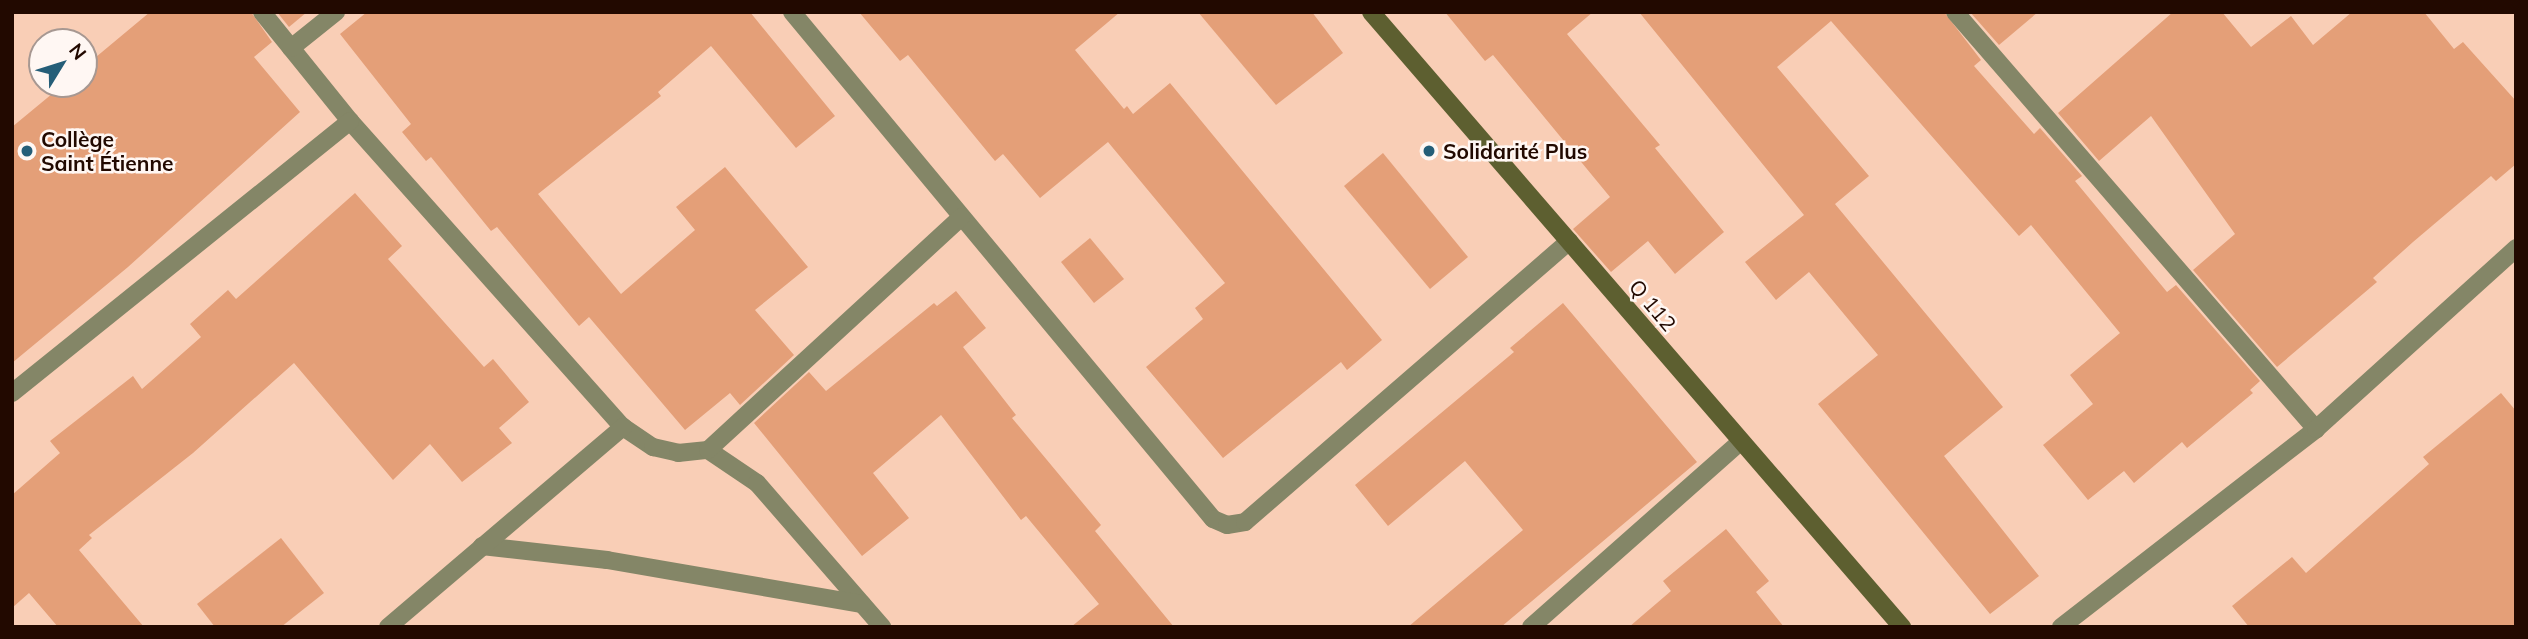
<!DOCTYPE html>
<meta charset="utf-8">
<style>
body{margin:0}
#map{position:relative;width:2528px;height:639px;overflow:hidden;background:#f9ceb6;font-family:Mulish,sans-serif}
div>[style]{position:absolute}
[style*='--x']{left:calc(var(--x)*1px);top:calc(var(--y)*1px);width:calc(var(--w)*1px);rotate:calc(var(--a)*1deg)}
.building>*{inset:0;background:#e49f78}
.street>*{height:18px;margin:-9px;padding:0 9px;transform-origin:9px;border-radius:9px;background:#848667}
.secondary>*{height:18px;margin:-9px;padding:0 9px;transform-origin:9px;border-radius:9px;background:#5d5f30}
.dots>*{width:19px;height:19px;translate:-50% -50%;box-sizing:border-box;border:4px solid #fff7f3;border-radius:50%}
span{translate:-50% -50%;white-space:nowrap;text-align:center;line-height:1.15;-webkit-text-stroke:5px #fff7f3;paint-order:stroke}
.poi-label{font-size:21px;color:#220900;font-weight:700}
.left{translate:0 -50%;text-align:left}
.street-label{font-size:21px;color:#220900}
.frame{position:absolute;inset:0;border:14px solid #220900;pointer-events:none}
.north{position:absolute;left:28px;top:28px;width:70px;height:70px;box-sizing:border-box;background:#fff7f3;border:2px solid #a79892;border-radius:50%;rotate:52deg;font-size:19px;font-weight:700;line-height:28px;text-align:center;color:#220900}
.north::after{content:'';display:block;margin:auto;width:24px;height:32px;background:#255e78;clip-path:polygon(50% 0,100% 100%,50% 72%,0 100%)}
</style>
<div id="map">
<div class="building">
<div style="clip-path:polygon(150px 12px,251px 12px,272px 42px,254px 57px,300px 112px,128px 267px,12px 363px,12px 127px,64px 84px,84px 84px,84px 67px)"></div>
<div style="clip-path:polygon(277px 12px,307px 12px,289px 27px)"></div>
<div style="clip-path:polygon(367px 12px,750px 12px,835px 116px,796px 148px,711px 46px,658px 92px,661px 96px,538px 194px,621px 294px,695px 230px,676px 207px,725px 167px,808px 267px,755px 310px,794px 355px,740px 405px,730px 393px,685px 430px,589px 317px,579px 326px,497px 227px,491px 231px,431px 157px,426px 161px,402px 132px,411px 124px,340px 34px)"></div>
<div style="clip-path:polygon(859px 12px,1120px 12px,1075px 50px,1124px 109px,1127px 106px,1133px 114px,1170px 83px,1382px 340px,1347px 370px,1341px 362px,1223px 458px,1146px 367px,1203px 319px,1195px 308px,1225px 283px,1108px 142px,1040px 198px,1003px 154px,995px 161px,908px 55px,900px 61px)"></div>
<div style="clip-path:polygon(1198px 12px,1312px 12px,1343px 53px,1276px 105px)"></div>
<div style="clip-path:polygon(1445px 12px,1593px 12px,1567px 34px,1660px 145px,1655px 148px,1724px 232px,1675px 274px,1648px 241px,1611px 272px,1573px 229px,1610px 197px,1493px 55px,1485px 61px)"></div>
<div style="clip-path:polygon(1639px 12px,1944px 12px,1981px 60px,1974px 66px,2034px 134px,2040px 128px,2082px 176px,2075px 181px,2167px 292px,2176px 285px,2260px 381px,2250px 390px,2253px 393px,2187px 448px,2182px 442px,2134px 483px,2124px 471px,2088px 500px,2043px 445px,2093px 404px,2070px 375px,2120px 333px,2031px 225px,2019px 236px,1831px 21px,1777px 67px,1869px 176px,1835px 204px,2003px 407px,1944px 456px,2039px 576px,1990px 614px,1818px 404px,1878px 355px,1809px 272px,1776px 300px,1745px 262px,1804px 215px)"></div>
<div style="clip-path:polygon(1970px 12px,2038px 12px,1999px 45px)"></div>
<div style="clip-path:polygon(2173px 12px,2222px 12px,2251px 47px,2291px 16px,2313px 45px,2352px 12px,2424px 12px,2454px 49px,2463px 42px,2516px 101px,2516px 164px,2496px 181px,2491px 176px,2413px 242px,2373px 278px,2377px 282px,2277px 367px,2193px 270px,2235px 234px,2151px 116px,2099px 161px,2058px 113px)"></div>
<div style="clip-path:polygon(1383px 153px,1468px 257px,1430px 289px,1344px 186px)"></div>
<div style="clip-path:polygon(355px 193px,402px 246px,388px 259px,484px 367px,493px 359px,529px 402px,499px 428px,512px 443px,462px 482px,430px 444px,393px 480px,294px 363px,193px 453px,89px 535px,92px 538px,79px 550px,144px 627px,58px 627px,29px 593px,12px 608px,12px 495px,60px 453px,50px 441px,133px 376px,142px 389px,201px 337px,190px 324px,228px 290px,236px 299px)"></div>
<div style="clip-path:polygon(1090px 238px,1124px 279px,1094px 303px,1061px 262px)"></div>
<div style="clip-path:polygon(956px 291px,986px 328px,963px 347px,1016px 415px,1012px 418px,1101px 525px,1095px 531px,1174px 627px,1071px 627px,1099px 604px,1026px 516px,1021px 520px,941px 415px,873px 473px,909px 518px,862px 556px,754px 423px,809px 372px,826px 391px,934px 303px,937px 306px)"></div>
<div style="clip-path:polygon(1563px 303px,1697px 462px,1501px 627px,1408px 627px,1523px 530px,1465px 461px,1388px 526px,1355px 485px,1514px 352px,1510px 348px)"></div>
<div style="clip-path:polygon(2501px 393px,2516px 411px,2516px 627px,2249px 627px,2232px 606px,2292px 557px,2306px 573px,2429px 464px,2423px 457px)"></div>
<div style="clip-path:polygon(1726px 529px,1769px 581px,1756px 592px,1784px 627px,1629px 627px,1671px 591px,1663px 581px)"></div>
<div style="clip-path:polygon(281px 538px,324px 593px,281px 627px,215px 627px,197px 604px)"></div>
</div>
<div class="street">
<div style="--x:262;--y:12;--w:140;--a:51.1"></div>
<div style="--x:350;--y:121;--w:410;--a:48.3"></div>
<div style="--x:623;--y:427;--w:36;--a:34"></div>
<div style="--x:653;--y:447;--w:26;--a:13"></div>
<div style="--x:678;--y:453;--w:30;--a:-6"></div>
<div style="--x:708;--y:450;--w:59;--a:34"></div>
<div style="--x:757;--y:483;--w:191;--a:49"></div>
<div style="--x:792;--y:12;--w:659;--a:50.29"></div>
<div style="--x:1213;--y:519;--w:15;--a:23"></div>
<div style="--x:1227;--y:525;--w:18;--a:-9"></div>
<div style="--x:1245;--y:522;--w:429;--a:-40.9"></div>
<div style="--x:1955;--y:12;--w:552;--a:49.12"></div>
<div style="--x:291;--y:48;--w:58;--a:-38.7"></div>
<div style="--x:12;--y:393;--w:434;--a:-38.8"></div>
<div style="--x:708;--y:450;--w:344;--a:-42.6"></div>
<div style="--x:482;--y:546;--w:126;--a:6.4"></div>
<div style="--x:607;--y:560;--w:259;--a:9.8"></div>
<div style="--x:388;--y:627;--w:309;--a:-40.4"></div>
<div style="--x:1531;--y:627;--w:279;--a:-41.5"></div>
<div style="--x:2061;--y:627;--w:323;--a:-37.8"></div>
<div style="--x:2316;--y:429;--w:270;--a:-42.1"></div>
</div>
<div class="secondary">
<div style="--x:1371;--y:12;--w:813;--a:49.19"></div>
</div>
<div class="dots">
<div style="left:27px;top:151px;background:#255e78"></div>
<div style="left:1429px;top:151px;background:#255e78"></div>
</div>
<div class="poi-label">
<span class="left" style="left:41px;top:151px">Collège<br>Saint Étienne</span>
<span class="left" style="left:1443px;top:151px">Solidarité Plus</span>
</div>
<div class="street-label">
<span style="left:1653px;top:305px;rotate:50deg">Q 112</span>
</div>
<div class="frame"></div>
<div class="north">N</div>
</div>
